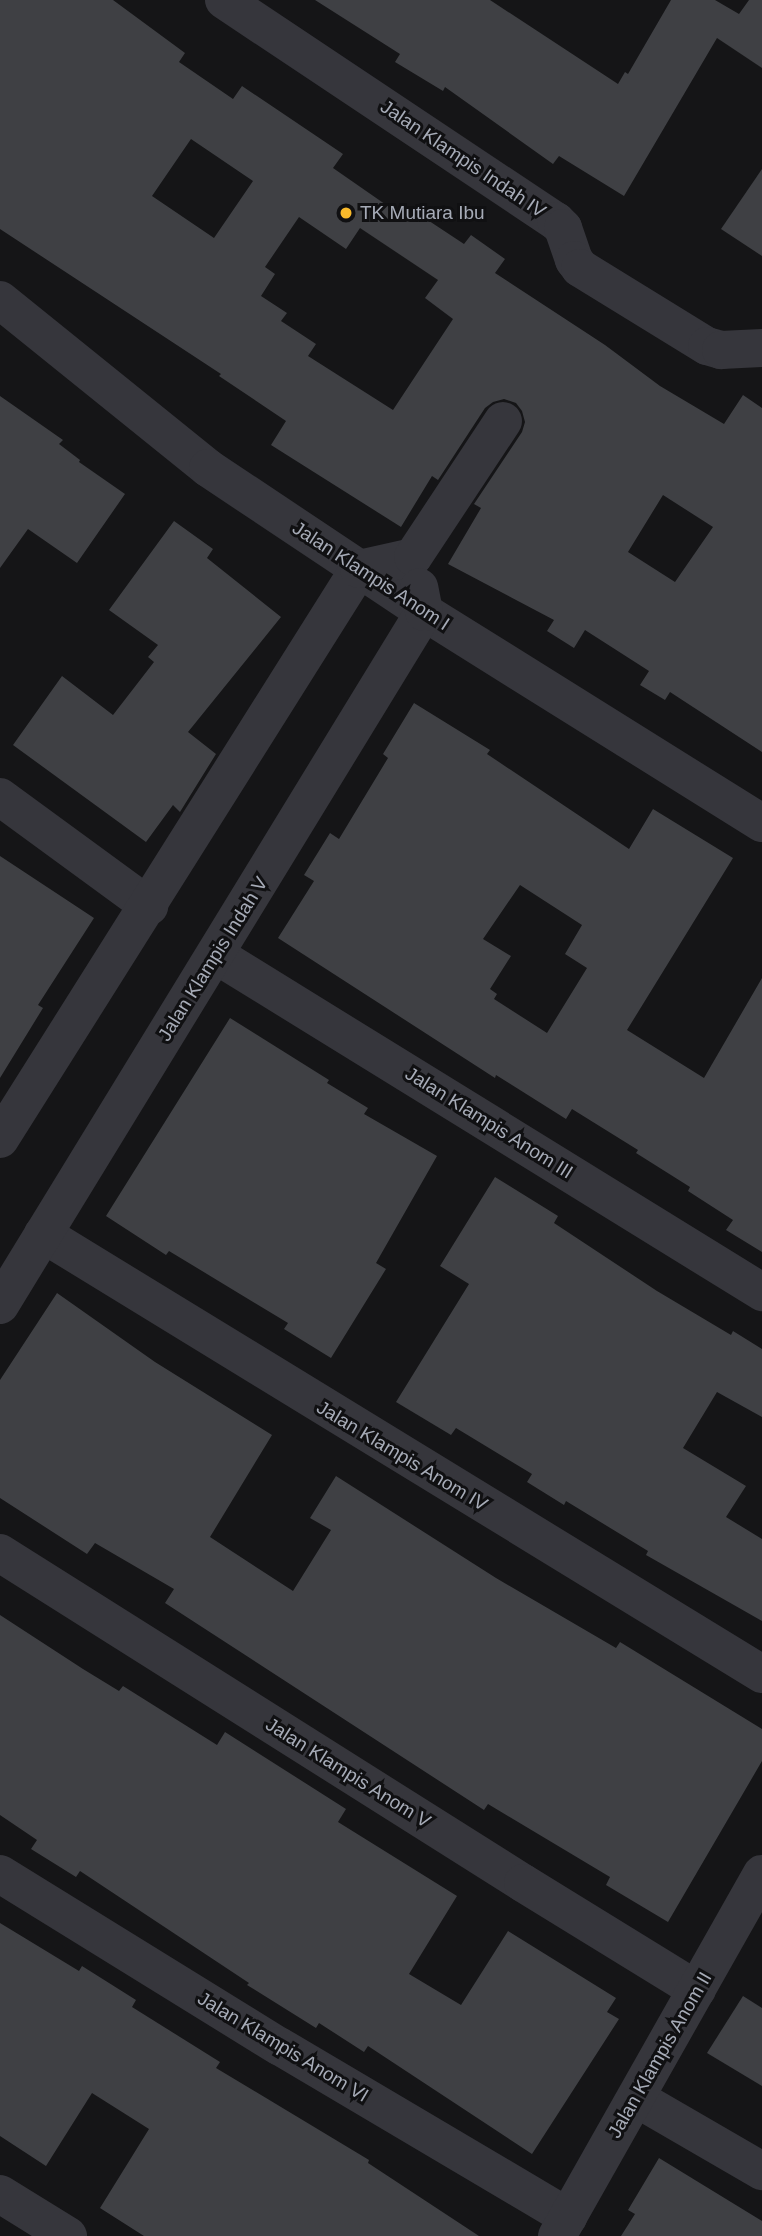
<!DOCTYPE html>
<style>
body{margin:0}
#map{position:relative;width:762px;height:2236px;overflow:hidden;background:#151517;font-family:Arial,sans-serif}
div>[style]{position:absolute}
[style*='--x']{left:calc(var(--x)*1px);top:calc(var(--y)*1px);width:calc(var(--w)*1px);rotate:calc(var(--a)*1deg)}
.building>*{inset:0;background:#3f4044}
.minor>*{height:38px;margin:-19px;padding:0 19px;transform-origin:19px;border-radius:19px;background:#36363c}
.dots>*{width:19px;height:19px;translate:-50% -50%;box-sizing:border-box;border:4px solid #101012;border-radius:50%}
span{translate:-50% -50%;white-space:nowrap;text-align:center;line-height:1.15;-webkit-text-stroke:6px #101012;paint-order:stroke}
.street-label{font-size:19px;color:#a6abb7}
.poi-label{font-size:19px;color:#a6abb7}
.left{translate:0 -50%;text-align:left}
</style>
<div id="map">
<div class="building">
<div style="clip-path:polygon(evenodd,0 0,113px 0,185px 53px,179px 62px,233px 99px,242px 86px,343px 154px,333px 168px,405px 218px,411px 209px,464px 244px,471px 235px,505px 259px,495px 273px,605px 345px,660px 386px,724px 424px,743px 395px,762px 408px,762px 752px,670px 692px,665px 700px,640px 685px,649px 671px,585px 630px,574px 648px,547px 631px,554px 620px,448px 564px,481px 508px,474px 504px,522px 432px,525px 422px,522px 411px,516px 403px,504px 399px,493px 402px,485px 408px,438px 480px,432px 476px,401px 527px,271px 445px,286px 421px,219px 376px,221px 374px,0 229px,0 0,191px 139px,253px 181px,214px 238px,152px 196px,191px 139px,0 0,299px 217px,346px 249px,360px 228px,438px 280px,425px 298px,453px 319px,393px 410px,308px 356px,316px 344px,281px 321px,287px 313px,261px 296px,275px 274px,265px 267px,299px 217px,0 0,663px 495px,713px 527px,675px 582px,628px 552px,663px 495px)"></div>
<div style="clip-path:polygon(315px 0,490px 0,618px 84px,625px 72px,628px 74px,671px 0,715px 0,739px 14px,749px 0,762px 0,762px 68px,717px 38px,624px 196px,559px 156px,553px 164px,445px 87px,443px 91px,395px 62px,400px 54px)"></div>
<div style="clip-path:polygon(762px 169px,762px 256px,721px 229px)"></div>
<div style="clip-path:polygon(0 396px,63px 440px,59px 444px,80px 460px,79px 462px,125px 494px,77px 563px,28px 529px,0 568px)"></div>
<div style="clip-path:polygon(174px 521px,213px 549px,207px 558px,281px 617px,188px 732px,216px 754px,180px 812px,173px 805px,146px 842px,13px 745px,62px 676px,113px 715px,154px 662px,148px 657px,158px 645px,109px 610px)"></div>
<div style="clip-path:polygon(evenodd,414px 703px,490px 750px,487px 754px,629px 849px,653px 809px,733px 858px,627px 1030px,704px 1078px,762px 978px,762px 1252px,726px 1230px,733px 1220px,688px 1191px,690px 1187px,636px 1153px,638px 1150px,572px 1109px,566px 1119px,496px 1075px,495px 1078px,278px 938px,314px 881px,304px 875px,330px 833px,339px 839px,388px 758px,383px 754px,414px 703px,520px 885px,582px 925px,565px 954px,587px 968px,547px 1033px,494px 999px,497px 994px,490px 989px,511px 956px,483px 939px,520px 885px)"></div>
<div style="clip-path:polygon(0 856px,94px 918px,38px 1005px,43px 1008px,0 1078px)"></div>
<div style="clip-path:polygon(230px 1018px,329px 1080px,327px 1083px,368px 1108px,364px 1114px,437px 1156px,376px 1263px,386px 1269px,331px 1358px,284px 1329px,288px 1323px,169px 1251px,166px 1255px,106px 1216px)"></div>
<div style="clip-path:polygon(495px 1177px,558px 1216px,554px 1223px,657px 1291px,731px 1335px,733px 1331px,762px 1349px,762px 1417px,717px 1392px,683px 1448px,746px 1486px,726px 1517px,762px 1539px,762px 1621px,646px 1555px,648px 1551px,566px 1501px,564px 1505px,527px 1482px,532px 1474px,456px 1428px,451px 1435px,396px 1402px,469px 1284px,440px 1266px)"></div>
<div style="clip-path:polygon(57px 1293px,155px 1362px,272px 1435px,210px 1537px,293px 1591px,331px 1530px,310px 1518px,336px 1476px,496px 1578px,616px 1648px,620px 1642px,762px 1729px,762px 1761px,668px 1922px,606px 1885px,610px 1877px,488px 1804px,484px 1810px,165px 1603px,174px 1589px,95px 1543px,87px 1554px,0 1498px,0 1380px)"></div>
<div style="clip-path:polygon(0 1615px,83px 1669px,119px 1691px,123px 1686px,217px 1745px,225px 1732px,346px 1809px,338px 1822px,457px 1896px,409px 1974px,461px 2005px,508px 1931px,616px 1998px,607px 2012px,619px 2019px,532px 2154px,368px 2046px,364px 2052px,319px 2023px,316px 2028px,247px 1985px,249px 1983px,80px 1871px,76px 1877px,31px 1849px,37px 1840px,0 1815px)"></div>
<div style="clip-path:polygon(0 1923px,79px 1971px,82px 1966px,136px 2000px,132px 2007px,220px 2062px,216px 2068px,369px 2160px,368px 2163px,479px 2236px,144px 2236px,100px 2208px,149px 2129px,92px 2093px,46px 2166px,0 2136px)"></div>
<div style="clip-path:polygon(743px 1996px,762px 2008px,762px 2086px,707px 2053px)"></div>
<div style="clip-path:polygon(659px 2158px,762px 2221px,762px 2236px,621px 2236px,635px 2214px,628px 2210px)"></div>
</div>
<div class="minor">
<div style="--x:224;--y:0;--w:399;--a:33.7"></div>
<div style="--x:556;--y:221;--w:10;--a:45"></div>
<div style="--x:563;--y:228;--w:34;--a:71"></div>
<div style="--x:574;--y:260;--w:10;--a:53"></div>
<div style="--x:580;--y:268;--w:149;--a:31.6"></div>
<div style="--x:707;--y:346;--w:15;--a:16"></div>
<div style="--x:721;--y:350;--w:41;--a:-2.8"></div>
<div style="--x:0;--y:300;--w:267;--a:38.9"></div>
<div style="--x:208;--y:468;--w:260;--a:33.7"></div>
<div style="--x:424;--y:612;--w:398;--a:32"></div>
<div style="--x:0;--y:797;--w:185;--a:36.2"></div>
<div style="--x:216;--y:955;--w:642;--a:31.68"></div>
<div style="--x:0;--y:1139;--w:674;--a:-57.8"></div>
<div style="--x:359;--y:569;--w:55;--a:-12.5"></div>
<div style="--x:413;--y:557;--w:163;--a:-56.5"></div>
<div style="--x:43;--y:1234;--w:843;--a:31.47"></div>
<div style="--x:0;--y:1305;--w:812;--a:-58.54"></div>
<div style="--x:424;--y:612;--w:25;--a:-101"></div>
<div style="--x:0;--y:1553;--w:618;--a:32.25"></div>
<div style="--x:523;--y:1883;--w:204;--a:31.6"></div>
<div style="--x:0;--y:1874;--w:328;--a:31.7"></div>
<div style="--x:279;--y:2046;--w:336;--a:30.6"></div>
<div style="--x:636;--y:2098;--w:146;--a:30.1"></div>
<div style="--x:0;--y:2194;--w:80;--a:31.7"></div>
<div style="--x:557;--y:2236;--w:416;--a:-60.5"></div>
</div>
<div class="dots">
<div style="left:346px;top:213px;background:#f9ba2b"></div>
</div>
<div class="street-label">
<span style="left:463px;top:159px;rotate:34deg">Jalan Klampis Indah IV</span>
<span style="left:371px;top:576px;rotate:33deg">Jalan Klampis Anom I</span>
<span style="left:213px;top:959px;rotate:-58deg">Jalan Klampis Indah V</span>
<span style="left:489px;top:1123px;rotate:32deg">Jalan Klampis Anom III</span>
<span style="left:402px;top:1456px;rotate:31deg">Jalan Klampis Anom IV</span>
<span style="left:348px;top:1773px;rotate:32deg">Jalan Klampis Anom V</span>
<span style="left:283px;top:2047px;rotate:31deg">Jalan Klampis Anom VI</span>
<span style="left:660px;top:2055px;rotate:-60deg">Jalan Klampis Anom II</span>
</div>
<div class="poi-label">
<span class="left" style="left:360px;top:213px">TK Mutiara Ibu</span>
</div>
</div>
